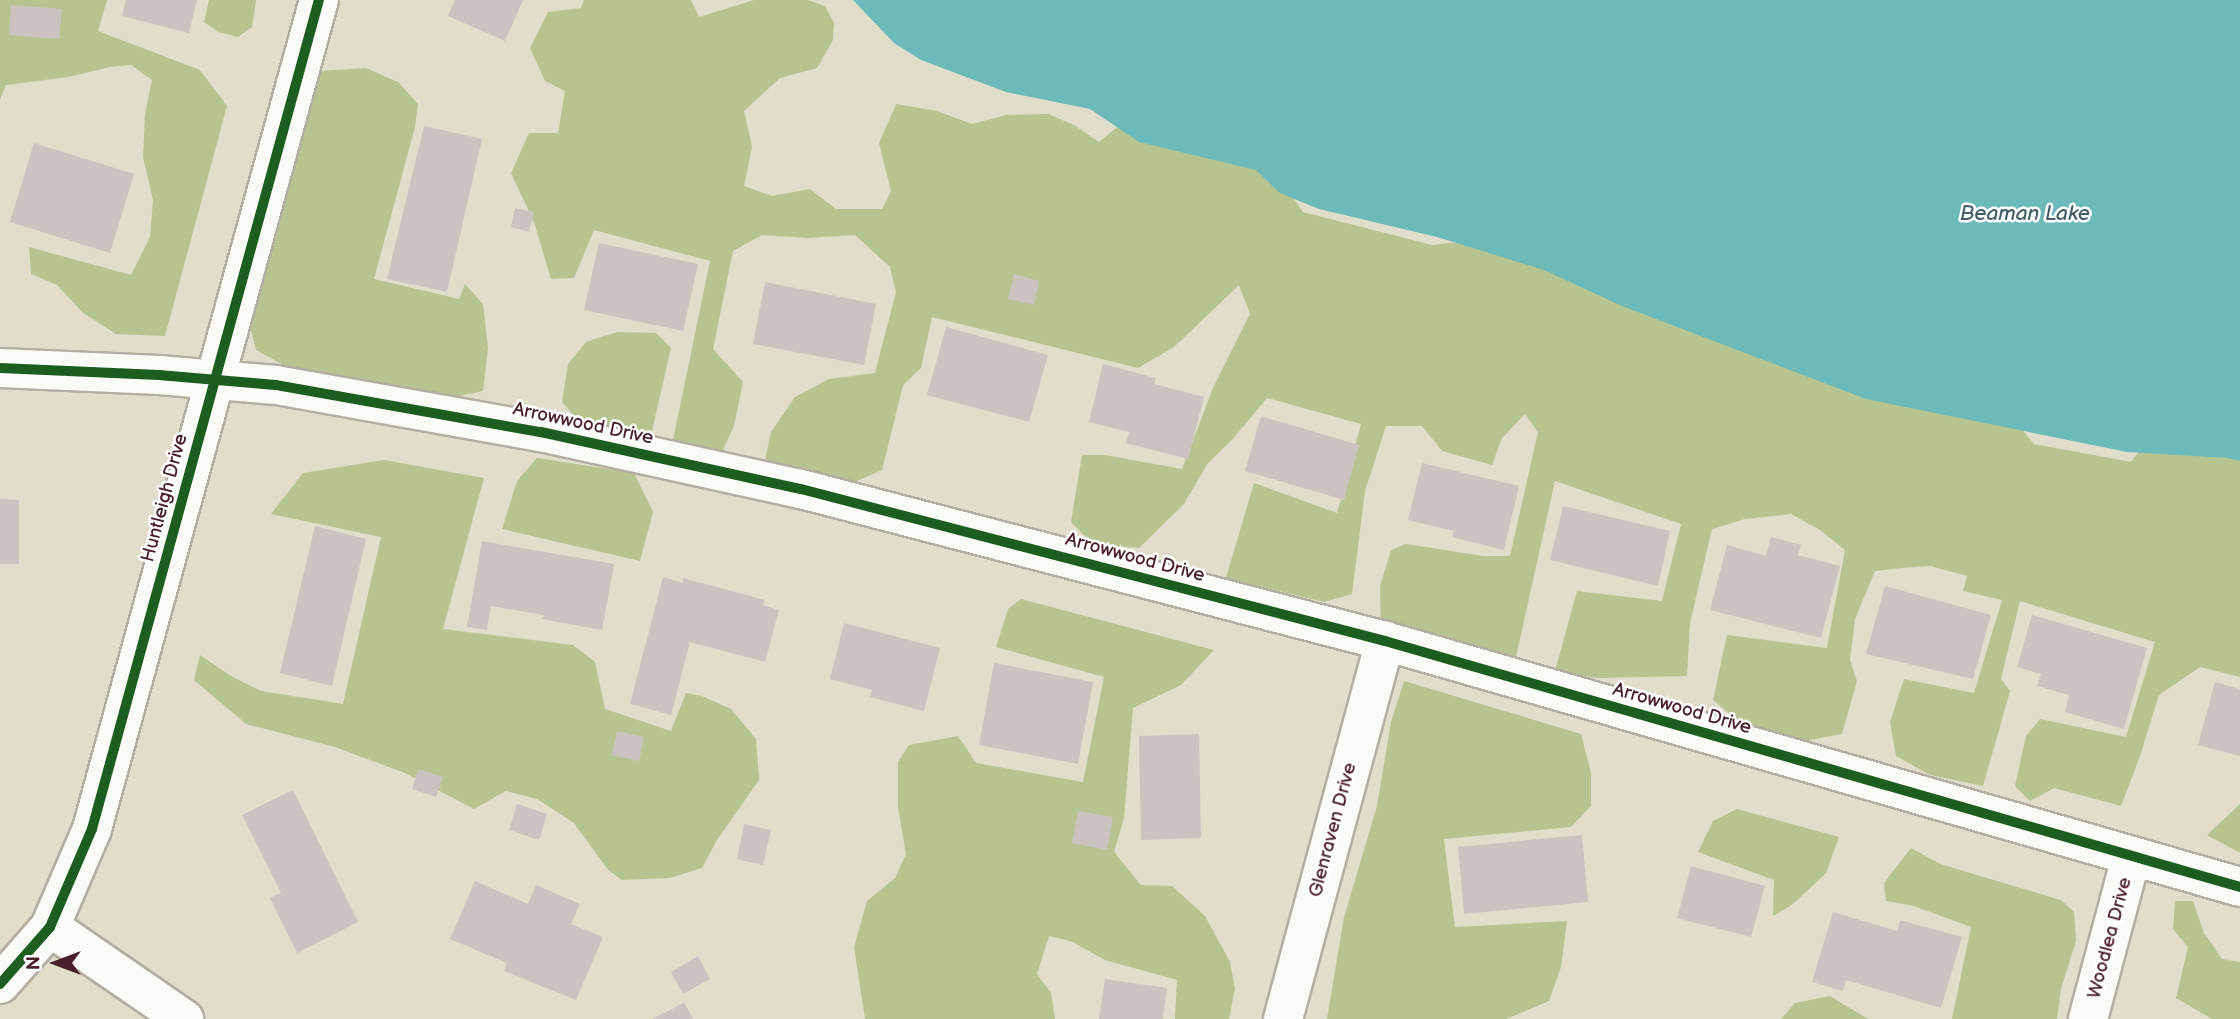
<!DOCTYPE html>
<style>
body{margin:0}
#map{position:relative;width:2240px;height:1019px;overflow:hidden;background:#e0ddcb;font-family:"Balsamiq Sans",sans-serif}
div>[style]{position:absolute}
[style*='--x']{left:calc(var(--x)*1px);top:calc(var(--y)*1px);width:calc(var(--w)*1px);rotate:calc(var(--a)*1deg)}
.forest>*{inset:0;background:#b7c490}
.water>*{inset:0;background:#6cbbba}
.building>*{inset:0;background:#cbc3c1}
.roads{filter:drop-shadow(2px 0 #b3ada3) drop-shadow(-2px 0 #b3ada3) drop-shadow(0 2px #b3ada3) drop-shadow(0 -2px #b3ada3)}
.minor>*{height:38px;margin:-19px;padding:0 19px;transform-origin:19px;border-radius:19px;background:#fafaf7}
.tertiary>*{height:38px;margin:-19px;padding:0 19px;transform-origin:19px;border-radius:19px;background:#fafaf7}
.cycleway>*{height:10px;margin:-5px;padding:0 5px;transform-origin:5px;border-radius:5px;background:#1b5e20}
span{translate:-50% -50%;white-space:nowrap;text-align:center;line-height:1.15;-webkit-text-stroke:5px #fff;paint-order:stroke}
.street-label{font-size:19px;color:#4a1f2b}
.water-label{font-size:21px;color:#435e68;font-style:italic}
.north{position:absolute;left:21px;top:928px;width:70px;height:70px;-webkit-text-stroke:5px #fff;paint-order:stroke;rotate:270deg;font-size:19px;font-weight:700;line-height:28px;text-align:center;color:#4a1f2b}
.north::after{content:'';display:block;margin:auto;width:24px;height:32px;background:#4a1f2b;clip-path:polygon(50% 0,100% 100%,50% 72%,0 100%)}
</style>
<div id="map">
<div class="forest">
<div style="clip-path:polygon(0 0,107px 0,98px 31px,200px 70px,227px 106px,165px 336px,116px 334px,83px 313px,57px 285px,31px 274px,29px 247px,131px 275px,150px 237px,153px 200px,143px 157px,145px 114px,152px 80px,131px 65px,110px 67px,68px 77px,6px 85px,0 99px)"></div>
<div style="clip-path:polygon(209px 0,256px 0,252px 27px,238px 37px,218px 32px,204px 22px)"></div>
<div style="clip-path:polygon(584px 0,691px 0,699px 17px,754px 0,808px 0,825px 6px,834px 23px,833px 40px,817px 68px,780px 78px,744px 111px,752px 147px,744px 186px,772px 196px,810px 189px,836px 209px,882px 209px,891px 191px,879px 143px,896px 104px,937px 111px,972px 124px,1006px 115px,1048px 114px,1074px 125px,1099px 142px,1127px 119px,1275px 171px,1303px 212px,1432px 245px,1502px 237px,2005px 409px,2034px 444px,2131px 462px,2151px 435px,2240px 453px,2240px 677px,2200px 667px,2159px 695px,2140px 756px,2121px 806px,2054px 788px,2030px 801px,2015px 786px,2026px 736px,2040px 719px,2126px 737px,2155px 642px,2020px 601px,2001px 679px,2010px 691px,1983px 786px,1930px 775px,1896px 756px,1890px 722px,1904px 679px,1974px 693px,2002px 600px,1963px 591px,1967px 576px,1930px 566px,1901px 568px,1875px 571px,1855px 619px,1850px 660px,1857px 681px,1842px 734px,1804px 741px,1736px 719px,1713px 700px,1727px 635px,1827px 648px,1845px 550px,1820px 530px,1791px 514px,1745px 519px,1712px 529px,1690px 623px,1687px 676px,1597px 678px,1555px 671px,1577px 591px,1662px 601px,1681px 524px,1555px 481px,1516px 657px,1381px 629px,1380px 586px,1391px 550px,1406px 544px,1483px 556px,1510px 556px,1538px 432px,1525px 414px,1502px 438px,1492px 465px,1442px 451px,1422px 426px,1386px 426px,1365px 491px,1352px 594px,1324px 602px,1226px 578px,1254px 483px,1337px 513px,1361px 424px,1267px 398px,1232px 440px,1208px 463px,1184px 504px,1139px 548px,1093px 544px,1071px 522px,1082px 455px,1105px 455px,1182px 469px,1213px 388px,1250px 314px,1239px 285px,1174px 347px,1138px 368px,932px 317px,921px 368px,903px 385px,882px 470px,841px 488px,765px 460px,771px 432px,795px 397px,829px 379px,875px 373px,896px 292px,890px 267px,855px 235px,808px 238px,762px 235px,733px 251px,713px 349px,743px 382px,734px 426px,719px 458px,671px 450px,710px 261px,594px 230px,574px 278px,551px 279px,534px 222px,511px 173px,529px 133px,558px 133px,565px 91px,545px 81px,530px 48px,548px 12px,581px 8px)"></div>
<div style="clip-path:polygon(366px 68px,398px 82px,418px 104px,415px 127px,374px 279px,459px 299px,465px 284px,483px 304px,488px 348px,483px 391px,455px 397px,300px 374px,256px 350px,248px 319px,318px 71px)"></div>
<div style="clip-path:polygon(617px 332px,656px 333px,671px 348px,651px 435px,581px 424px,562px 402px,568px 364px,586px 342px)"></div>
<div style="clip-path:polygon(537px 458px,634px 473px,653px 512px,640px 561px,502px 529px,517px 481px)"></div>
<div style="clip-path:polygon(384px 460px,484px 478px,443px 629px,573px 645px,595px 662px,605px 709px,671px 731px,686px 693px,702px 696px,731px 709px,756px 739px,759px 780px,717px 840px,702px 868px,670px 878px,622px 880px,608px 870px,574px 823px,537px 799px,506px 791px,474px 809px,405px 773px,335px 747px,246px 724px,194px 680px,200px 655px,231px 676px,261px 691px,343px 704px,381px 537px,271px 514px,303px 473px)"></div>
<div style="clip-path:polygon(1021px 599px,1214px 650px,1181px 685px,1133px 708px,1124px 818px,1114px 852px,1141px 885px,1172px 886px,1205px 916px,1230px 962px,1235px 989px,1229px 1019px,1175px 1019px,1177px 980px,1105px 960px,1073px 942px,1049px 936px,1037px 974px,1051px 993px,1055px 1019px,865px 1019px,854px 947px,867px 901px,895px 878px,906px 854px,898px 808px,898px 762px,909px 745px,958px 736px,976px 763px,1083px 782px,1104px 677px,996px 647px,1008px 609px)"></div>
<div style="clip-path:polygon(1404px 681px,1581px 734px,1591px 773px,1591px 806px,1571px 827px,1444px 839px,1455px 927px,1567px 921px,1561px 967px,1549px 1001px,1506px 1019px,1327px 1019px,1344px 917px,1377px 806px,1391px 722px)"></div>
<div style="clip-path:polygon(2240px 804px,2240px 853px,2207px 835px)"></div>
<div style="clip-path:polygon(1737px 809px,1839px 837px,1826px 873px,1793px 904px,1773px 916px,1774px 880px,1698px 852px,1713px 821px)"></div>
<div style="clip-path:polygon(1911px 848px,1940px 864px,2061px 900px,2074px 912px,2076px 941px,2061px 989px,2057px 1019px,1952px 1019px,1971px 927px,1914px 906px,1886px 901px,1884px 883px)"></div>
<div style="clip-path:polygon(2175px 901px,2193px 901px,2204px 933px,2222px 959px,2240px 962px,2240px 1019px,2212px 1019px,2176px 998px,2188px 947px,2173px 929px)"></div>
<div style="clip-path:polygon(1830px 996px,1868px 1019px,1781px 1019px,1795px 1003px)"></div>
</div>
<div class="water">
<div style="clip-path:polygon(853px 0,2240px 0,2240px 461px,2227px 458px,2127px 452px,1866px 399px,1622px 306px,1544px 270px,1437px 237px,1319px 209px,1280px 193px,1256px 170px,1139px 142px,1090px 109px,1006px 92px,921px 60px,894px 43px)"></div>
</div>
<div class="building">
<div style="clip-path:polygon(126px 0,197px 0,189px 33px,122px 16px)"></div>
<div style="clip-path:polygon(455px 0,523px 0,505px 41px,448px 16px)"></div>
<div style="clip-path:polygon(11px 5px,62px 9px,59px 39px,9px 35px)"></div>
<div style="clip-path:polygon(424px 126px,482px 139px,447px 292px,387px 279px)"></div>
<div style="clip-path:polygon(34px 143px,134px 174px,110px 253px,10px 222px)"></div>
<div style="clip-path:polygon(515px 208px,534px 212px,529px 232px,511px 227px)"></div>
<div style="clip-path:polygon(599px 243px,698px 264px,683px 331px,584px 310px)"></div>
<div style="clip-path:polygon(1014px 274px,1039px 281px,1034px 305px,1008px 299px)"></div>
<div style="clip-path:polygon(765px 282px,876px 304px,864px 365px,753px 344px)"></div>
<div style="clip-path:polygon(946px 327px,1048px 355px,1029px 422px,927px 395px)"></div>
<div style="clip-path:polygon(1103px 364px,1156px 378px,1154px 384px,1204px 397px,1188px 459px,1126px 443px,1129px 432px,1089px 422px)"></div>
<div style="clip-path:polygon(1261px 416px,1359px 445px,1344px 500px,1245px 471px)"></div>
<div style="clip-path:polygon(1422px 463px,1519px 486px,1504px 550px,1452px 537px,1454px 531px,1408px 520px)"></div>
<div style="clip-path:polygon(0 499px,19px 500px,19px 564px,0 564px)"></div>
<div style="clip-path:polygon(1563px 506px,1670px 531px,1658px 586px,1550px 560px)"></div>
<div style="clip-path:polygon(315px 526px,366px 539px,332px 686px,280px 673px)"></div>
<div style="clip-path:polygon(1771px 537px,1801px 545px,1798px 555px,1840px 566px,1821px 638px,1710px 610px,1727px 545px,1766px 556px)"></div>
<div style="clip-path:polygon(482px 541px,614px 564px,602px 630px,542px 619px,544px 615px,491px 606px,487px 630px,467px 627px)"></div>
<div style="clip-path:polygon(663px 577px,683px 583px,683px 578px,765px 600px,763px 605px,779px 610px,765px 662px,690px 642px,671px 715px,630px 704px)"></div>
<div style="clip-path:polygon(1885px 586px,1991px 615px,1973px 679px,1866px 654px)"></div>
<div style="clip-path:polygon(2032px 615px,2147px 648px,2124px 729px,2065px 712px,2069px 695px,2037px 686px,2041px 674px,2017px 667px)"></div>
<div style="clip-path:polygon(844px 623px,940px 648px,924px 711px,870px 697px,872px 690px,830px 679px)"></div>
<div style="clip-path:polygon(994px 663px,1093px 682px,1078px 764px,979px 745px)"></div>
<div style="clip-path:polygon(2215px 682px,2240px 689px,2240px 756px,2198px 745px)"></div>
<div style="clip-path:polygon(617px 731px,644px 737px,639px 761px,612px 755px)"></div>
<div style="clip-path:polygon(1199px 734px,1201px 838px,1141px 840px,1139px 736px)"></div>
<div style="clip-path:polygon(418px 769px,443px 777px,436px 797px,412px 789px)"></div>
<div style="clip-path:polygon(293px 790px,358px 922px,297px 953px,270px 898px,281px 893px,242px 815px)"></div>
<div style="clip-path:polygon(517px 804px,547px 814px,539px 840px,509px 830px)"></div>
<div style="clip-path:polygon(1078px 811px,1113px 817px,1107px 850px,1072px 843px)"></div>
<div style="clip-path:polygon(744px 824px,771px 830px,763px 865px,737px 859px)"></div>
<div style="clip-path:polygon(1582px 835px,1588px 902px,1464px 914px,1458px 847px)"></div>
<div style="clip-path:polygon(1691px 866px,1765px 886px,1751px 937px,1677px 918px)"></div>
<div style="clip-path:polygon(475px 881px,528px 904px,536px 885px,580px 904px,571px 924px,603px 937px,576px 1000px,504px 971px,507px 963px,450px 939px)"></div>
<div style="clip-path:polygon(1833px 912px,1897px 931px,1900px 920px,1962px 937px,1941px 1008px,1846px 980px,1843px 991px,1812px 982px)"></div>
<div style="clip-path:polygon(698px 956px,710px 979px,683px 994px,671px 972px)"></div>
<div style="clip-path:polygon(1105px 979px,1167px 988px,1163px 1019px,1099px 1019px)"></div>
<div style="clip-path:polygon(684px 1002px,693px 1019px,652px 1019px,680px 1005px)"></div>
</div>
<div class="roads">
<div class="minor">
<div style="--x:0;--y:368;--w:159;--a:2.5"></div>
<div style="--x:159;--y:375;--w:117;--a:4.9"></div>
<div style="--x:276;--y:385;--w:269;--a:10.1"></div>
<div style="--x:541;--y:432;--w:266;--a:12.4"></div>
<div style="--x:801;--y:489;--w:603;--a:14.59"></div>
<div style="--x:1385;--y:641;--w:890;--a:16.05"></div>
<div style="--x:50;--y:927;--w:163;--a:34.5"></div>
<div style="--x:1283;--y:1019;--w:392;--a:-74.9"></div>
<div style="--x:2088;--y:1019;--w:168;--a:-75.1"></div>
</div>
<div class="tertiary">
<div style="--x:0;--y:984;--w:76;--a:-48.7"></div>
<div style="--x:50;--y:927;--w:107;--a:-66.8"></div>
<div style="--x:92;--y:829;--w:860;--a:-74.69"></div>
</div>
</div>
<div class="cycleway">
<div style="--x:0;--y:368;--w:159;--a:2.5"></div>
<div style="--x:159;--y:375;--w:117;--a:4.9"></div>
<div style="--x:276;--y:385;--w:269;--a:10.1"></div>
<div style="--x:541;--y:432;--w:266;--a:12.4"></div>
<div style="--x:801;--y:489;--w:603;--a:14.59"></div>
<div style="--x:1385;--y:641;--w:890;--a:16.05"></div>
<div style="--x:0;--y:984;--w:76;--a:-48.7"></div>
<div style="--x:50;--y:927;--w:107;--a:-66.8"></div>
<div style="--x:92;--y:829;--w:860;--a:-74.69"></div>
</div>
<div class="street-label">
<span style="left:583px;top:424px;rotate:12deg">Arrowwood Drive</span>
<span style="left:165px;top:498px;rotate:-75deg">Huntleigh Drive</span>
<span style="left:1135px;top:558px;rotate:15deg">Arrowwood Drive</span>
<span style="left:1682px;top:709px;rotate:16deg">Arrowwood Drive</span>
<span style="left:1333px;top:830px;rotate:-75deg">Glenraven Drive</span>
<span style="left:2110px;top:938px;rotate:-75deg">Woodlea Drive</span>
</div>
<div class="water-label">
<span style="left:2025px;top:214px">Beaman Lake</span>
</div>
<div class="north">N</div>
</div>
